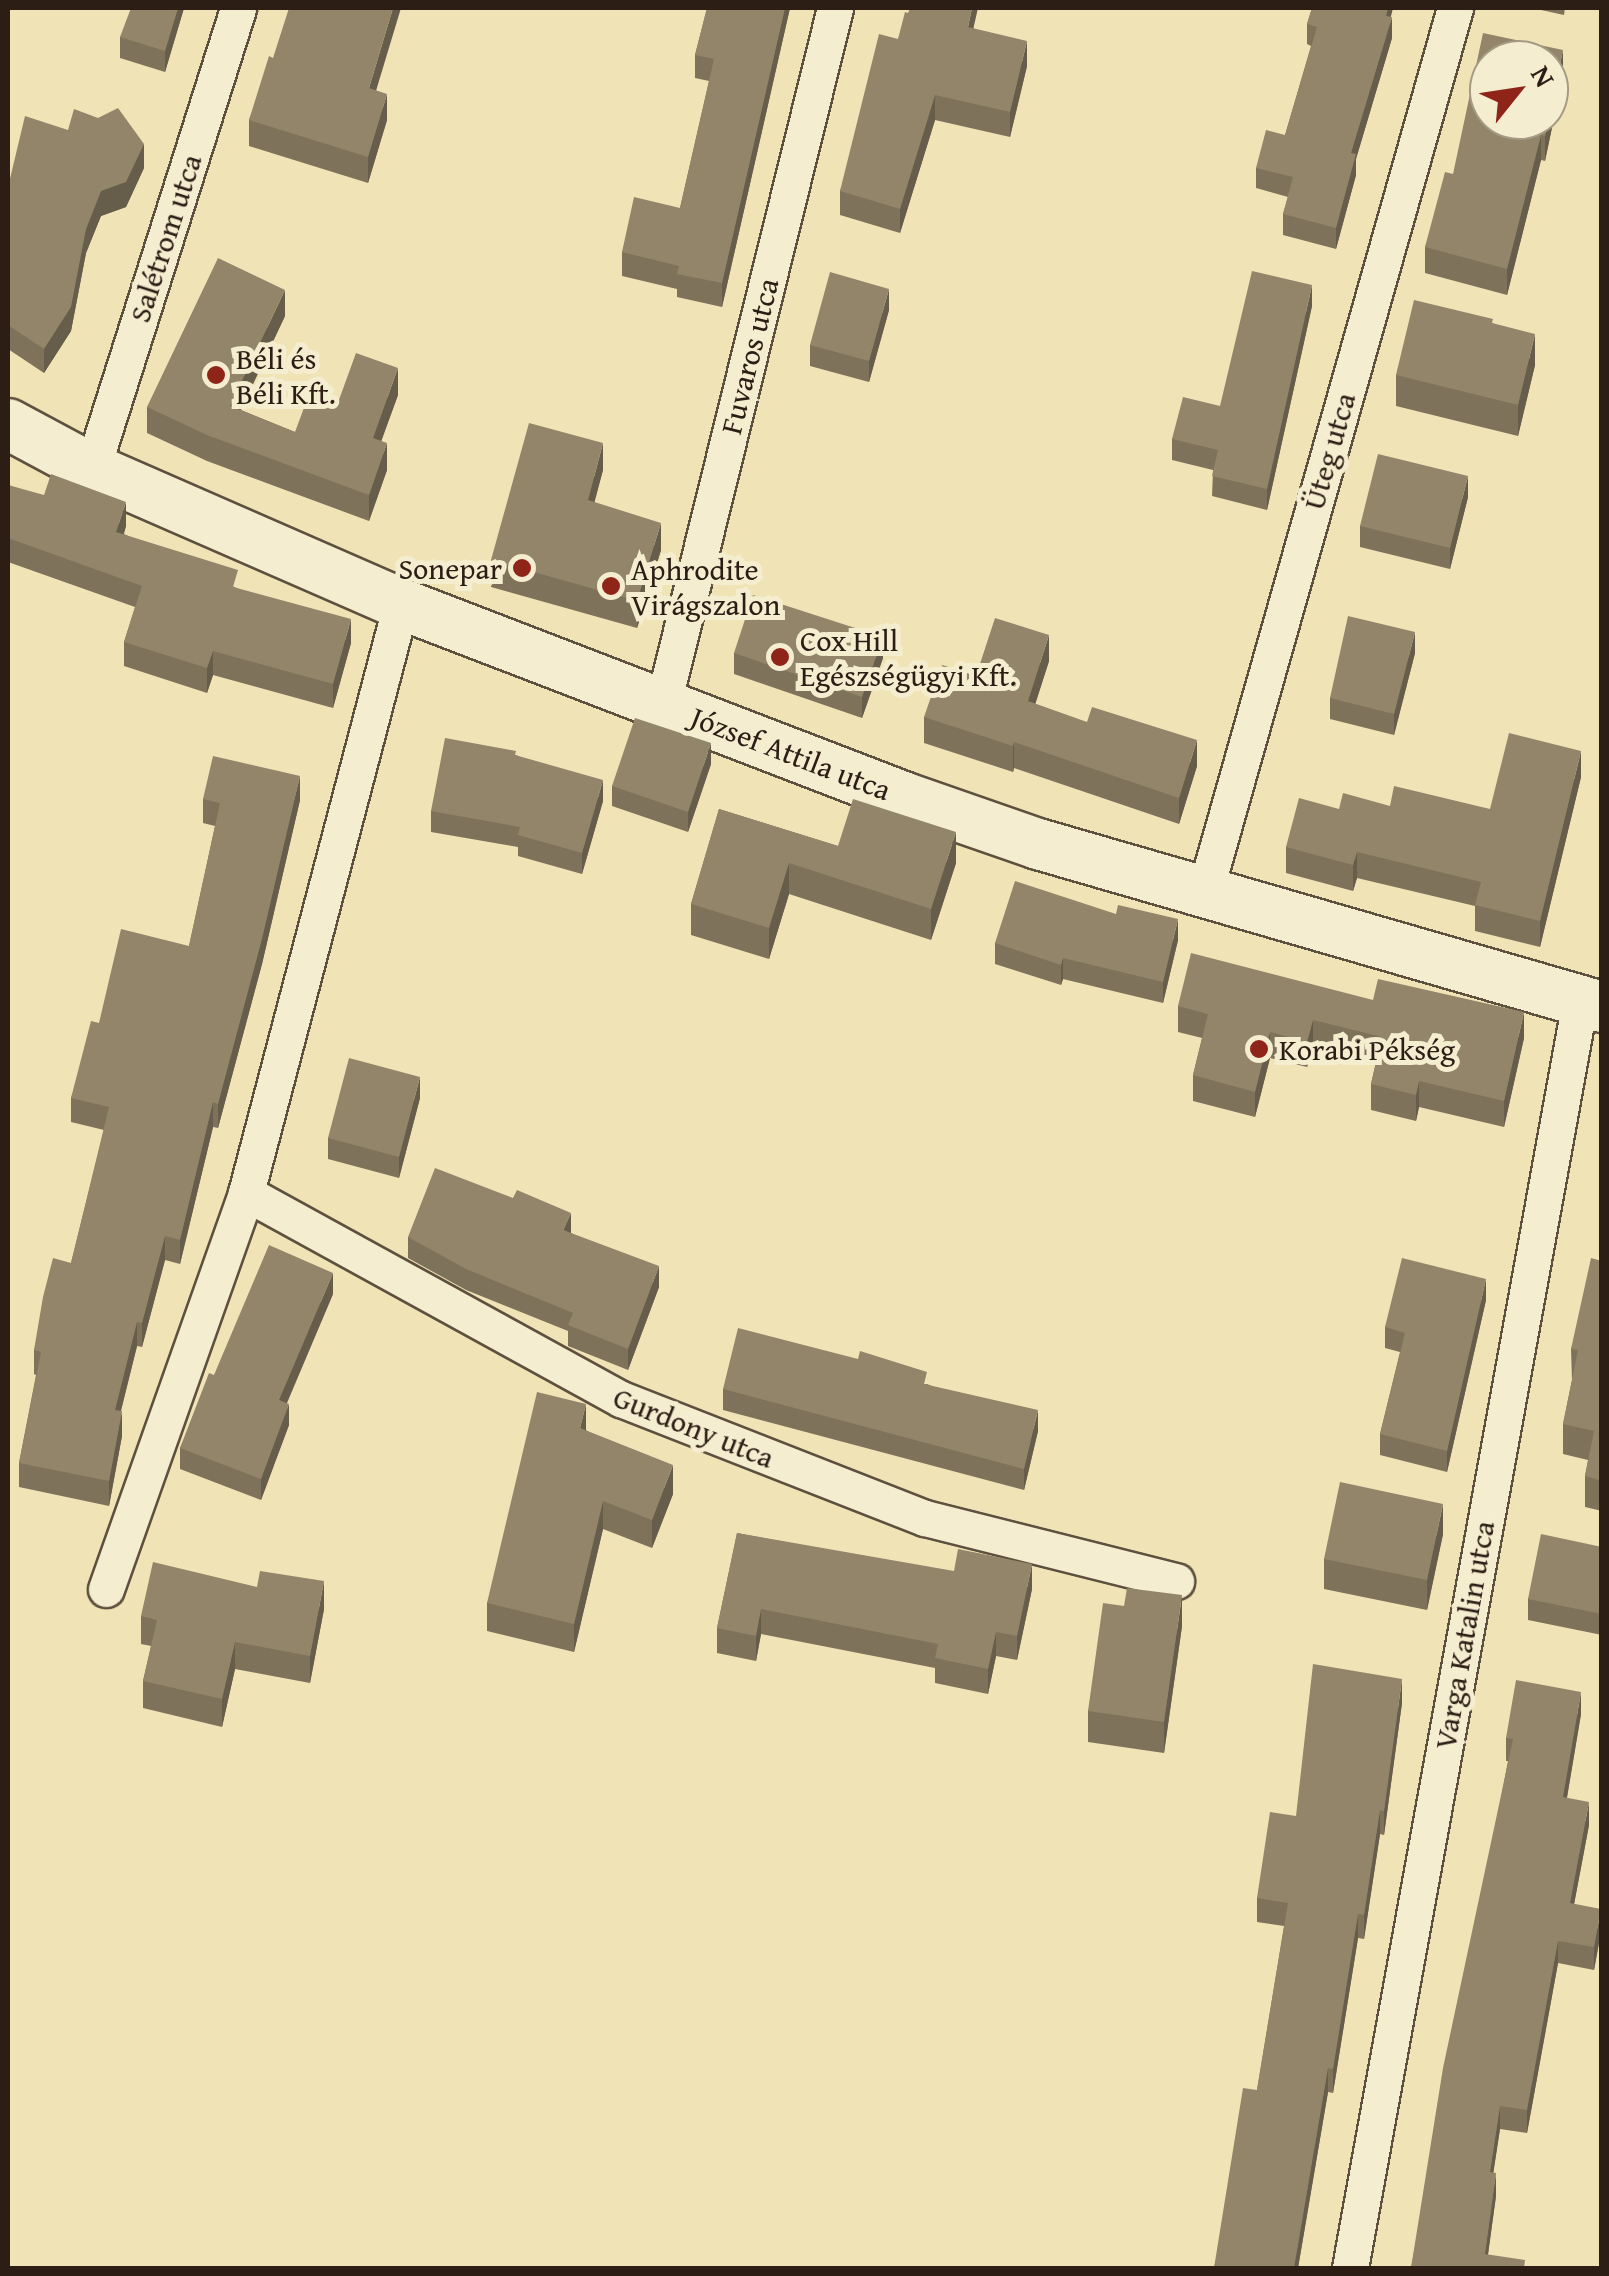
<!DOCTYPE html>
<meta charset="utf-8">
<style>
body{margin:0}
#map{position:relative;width:1609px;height:2276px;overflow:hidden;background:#f0e4b7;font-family:"Gentium Book Plus",serif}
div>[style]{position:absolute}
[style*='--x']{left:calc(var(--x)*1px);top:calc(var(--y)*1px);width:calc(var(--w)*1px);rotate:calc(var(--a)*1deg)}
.roads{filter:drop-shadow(2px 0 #5e503e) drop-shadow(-2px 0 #5e503e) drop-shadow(0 2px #5e503e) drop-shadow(0 -2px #5e503e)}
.street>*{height:35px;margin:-17.5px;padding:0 17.5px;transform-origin:17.5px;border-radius:17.5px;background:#f5edd0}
.secondary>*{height:50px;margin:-25px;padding:0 25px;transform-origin:25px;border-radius:25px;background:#f5edd0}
.wall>*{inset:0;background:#7e725a}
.shaded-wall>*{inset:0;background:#665d4a}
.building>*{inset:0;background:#928569}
.dots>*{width:28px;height:28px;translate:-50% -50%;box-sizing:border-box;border:5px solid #f5edd0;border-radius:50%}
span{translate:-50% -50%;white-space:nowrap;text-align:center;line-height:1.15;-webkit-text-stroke:10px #f5edd0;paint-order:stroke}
.street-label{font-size:30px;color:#2d1e15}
.poi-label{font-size:30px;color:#2d1e15}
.left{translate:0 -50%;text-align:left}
.right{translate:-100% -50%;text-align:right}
.frame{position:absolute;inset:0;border:10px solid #2d1e15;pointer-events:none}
.north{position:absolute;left:1469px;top:40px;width:100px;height:100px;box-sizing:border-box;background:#f5edd0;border:2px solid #a59a85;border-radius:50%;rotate:60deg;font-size:28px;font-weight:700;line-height:40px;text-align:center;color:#2d1e15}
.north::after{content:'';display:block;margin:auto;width:35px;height:45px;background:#8f2418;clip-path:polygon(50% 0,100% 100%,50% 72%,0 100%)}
</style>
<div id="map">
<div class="roads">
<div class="street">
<div style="--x:92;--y:469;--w:484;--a:-72.4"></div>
<div style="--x:663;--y:704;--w:717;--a:-76.12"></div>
<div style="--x:1204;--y:895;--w:922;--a:-74.2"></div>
<div style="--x:246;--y:1193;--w:428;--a:28.8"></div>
<div style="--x:621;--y:1399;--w:326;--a:21.4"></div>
<div style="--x:925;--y:1518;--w:259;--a:14.1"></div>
<div style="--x:106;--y:1589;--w:420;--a:-70.5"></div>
<div style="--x:246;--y:1193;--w:609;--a:-75.26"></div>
<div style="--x:1350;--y:2268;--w:1288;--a:-79.71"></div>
</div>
<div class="secondary">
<div style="--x:8;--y:424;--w:95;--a:28.2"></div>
<div style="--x:92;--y:469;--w:337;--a:23.6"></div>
<div style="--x:401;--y:604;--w:538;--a:21.03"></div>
<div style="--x:903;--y:797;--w:143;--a:19.2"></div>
<div style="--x:1038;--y:844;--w:587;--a:16.12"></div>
</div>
</div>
<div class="wall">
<div style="clip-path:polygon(184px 8px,165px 72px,120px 58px,120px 37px)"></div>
<div style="clip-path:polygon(707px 8px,790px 8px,722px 307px,677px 297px,677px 289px,622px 276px,622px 252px,680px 208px,709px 81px,695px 78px,695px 55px)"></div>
<div style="clip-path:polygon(1312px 8px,1393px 8px,1390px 17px,1392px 38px,1356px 159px,1356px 175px,1336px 249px,1283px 235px,1283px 214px,1288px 197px,1256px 188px,1256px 168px,1285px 135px,1311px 46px,1307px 44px,1307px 24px)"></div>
<div style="clip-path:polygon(1532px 8px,1565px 8px,1564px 15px)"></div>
<div style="clip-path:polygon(908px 13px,973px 28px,1027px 66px,1010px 137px,935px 120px,900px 233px,840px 215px,840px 191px)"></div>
<div style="clip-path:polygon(273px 58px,376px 90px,387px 120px,368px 183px,249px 146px,249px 120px)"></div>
<div style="clip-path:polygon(1563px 75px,1545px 161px,1541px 160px,1507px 295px,1425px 273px,1425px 247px,1453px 174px)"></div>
<div style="clip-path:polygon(68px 130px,144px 168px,126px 207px,101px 216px,86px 253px,71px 331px,44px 373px,8px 349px,8px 187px)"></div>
<div style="clip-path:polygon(1312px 306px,1267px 510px,1212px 496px,1213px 470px,1172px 460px,1172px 439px,1220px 406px)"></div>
<div style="clip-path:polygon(889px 310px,869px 382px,810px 366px,810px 345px)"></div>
<div style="clip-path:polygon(285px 316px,241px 410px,295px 432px,336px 408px,398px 395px,381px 441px,387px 470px,369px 521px,207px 461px,147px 433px,147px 407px)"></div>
<div style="clip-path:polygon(1493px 323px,1535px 365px,1518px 436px,1396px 406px,1396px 375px)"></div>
<div style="clip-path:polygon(603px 470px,594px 502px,661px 550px,637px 628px,491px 587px,491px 560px)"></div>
<div style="clip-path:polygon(8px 485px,126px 526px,124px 534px,351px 643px,333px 708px,213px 675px,207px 693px,124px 666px,124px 642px,135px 607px,8px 562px)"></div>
<div style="clip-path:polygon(1468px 497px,1450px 569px,1360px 547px,1360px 526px)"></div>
<div style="clip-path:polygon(734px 653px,883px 658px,862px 718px,734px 674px)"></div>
<div style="clip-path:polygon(1415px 653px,1394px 735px,1330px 719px,1330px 698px)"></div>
<div style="clip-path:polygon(1049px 661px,1035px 704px,1197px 766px,1179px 824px,1014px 768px,1013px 772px,924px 743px,924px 717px,976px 676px)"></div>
<div style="clip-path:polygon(516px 755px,603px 801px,582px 874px,518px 856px,518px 847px,431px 832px,431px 811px)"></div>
<div style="clip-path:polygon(711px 764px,688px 832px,612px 806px,612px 786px)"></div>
<div style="clip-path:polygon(1581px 777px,1540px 947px,1475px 931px,1475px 906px,1357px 878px,1353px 891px,1286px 873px,1286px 847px,1339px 809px,1390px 806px,1490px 809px)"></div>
<div style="clip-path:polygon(203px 799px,300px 800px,262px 964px,218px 1128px,213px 1127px,180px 1264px,165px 1260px,142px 1347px,137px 1346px,121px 1411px,122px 1436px,109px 1506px,19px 1487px,19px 1463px,36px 1375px,34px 1374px,34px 1350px,71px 1263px,104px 1130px,71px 1122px,71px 1098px,99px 1023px,189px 946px,215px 826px,203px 823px)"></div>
<div style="clip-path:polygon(719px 809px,838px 846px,956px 863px,931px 940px,789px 894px,769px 959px,691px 935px,691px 904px)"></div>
<div style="clip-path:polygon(1178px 940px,1163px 1003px,1063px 979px,1061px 985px,995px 964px,995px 943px)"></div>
<div style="clip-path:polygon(1373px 1000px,1524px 1038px,1504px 1127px,1419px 1107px,1416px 1121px,1371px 1110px,1371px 1084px,1376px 1062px,1313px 1046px,1307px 1067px,1270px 1058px,1255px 1117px,1193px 1101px,1193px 1075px,1202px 1038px,1178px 1032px,1178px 1006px)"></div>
<div style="clip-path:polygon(420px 1098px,399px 1178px,328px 1159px,328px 1138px)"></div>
<div style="clip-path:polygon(1602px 1116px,1602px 1146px,1599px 1145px,1599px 1124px)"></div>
<div style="clip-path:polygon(571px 1233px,659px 1287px,628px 1370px,568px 1346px,568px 1331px,466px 1290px,408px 1258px,408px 1237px)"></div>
<div style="clip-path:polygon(1602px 1261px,1602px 1511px,1585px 1507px,1585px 1476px,1588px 1460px,1563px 1454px,1563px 1424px,1572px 1380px,1571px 1349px)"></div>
<div style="clip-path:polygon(333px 1294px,287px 1403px,289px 1425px,261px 1500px,180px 1469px,180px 1448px,214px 1375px)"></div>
<div style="clip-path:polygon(1486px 1300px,1447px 1472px,1380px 1455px,1380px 1434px,1400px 1352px,1385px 1348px,1385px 1327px)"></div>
<div style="clip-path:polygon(927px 1384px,1038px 1431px,1024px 1490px,723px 1410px,723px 1389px)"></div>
<div style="clip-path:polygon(586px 1430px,673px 1494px,652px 1548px,603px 1529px,574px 1652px,487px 1631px,487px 1603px)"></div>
<div style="clip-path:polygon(737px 1533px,1032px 1589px,1017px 1660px,996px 1656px,988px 1694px,935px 1683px,935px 1668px,761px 1634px,756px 1661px,717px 1653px,717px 1628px)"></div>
<div style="clip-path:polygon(1443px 1534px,1427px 1610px,1324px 1589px,1324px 1559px)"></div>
<div style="clip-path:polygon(1602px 1547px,1602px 1635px,1528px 1620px,1528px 1599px)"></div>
<div style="clip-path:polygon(324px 1609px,310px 1683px,235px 1669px,222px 1727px,143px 1708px,143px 1681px,151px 1646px,141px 1644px,141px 1616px)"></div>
<div style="clip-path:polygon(1182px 1626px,1164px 1753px,1088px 1742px,1088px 1711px)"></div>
<div style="clip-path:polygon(1402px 1703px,1384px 1835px,1380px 1834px,1364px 1939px,1358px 1938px,1333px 2093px,1328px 2092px,1298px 2268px,1214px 2268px,1257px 2090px,1284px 1926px,1257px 1922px,1257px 1898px)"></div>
<div style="clip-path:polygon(1581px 1714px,1567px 1798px,1589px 1825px,1574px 1904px,1601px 1932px,1594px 1970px,1558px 1963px,1527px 2133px,1500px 2129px,1493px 2173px,1496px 2196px,1488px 2255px,1525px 2268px,1411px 2268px,1508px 1761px,1506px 1761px,1506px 1738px)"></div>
</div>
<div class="shaded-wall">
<div style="clip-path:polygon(178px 8px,184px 8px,165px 72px,165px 51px)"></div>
<div style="clip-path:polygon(393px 8px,401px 8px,369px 114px,369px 88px)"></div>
<div style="clip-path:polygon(785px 8px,790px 8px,722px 307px,722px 283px)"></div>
<div style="clip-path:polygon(972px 8px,978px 8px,968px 52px,968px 27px)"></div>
<div style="clip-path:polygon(1388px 8px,1393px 8px,1386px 36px,1386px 16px)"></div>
<div style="clip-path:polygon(1392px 17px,1392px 38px,1356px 159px,1356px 175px,1336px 249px,1336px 228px,1351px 153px)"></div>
<div style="clip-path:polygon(1027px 41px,1027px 66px,1010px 137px,1010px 112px)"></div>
<div style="clip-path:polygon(1563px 50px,1563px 75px,1545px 161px,1545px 136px)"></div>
<div style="clip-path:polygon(387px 94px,387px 120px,368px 183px,368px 157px)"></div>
<div style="clip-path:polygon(935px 95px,935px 120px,900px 233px,900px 209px)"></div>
<div style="clip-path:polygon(1541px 135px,1541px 160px,1507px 295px,1507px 269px)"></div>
<div style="clip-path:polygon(144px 144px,144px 168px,126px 207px,101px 216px,86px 253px,71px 331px,44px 373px,44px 349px,86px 229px,101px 191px)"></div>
<div style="clip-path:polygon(1312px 285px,1312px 306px,1267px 510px,1267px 489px)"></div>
<div style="clip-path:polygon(889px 289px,889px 310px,869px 382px,869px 361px)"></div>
<div style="clip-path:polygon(285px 290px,285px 316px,230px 432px,230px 406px)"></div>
<div style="clip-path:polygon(1535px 334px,1535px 365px,1518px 436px,1518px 405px)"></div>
<div style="clip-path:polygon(398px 368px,398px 395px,373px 464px,373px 438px)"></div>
<div style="clip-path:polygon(387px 443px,387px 470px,369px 521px,369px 495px)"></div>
<div style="clip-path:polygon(603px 443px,603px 470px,588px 527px,588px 500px)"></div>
<div style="clip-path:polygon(1468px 476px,1468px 497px,1450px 569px,1450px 548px)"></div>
<div style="clip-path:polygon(126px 502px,126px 526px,116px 556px,116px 532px)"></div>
<div style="clip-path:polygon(661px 523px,661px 550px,637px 628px,637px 601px)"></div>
<div style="clip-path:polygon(351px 619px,351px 643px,333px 708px,333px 684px)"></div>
<div style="clip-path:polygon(1415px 632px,1415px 653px,1394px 735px,1394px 714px)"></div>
<div style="clip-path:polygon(1049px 635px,1049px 661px,1028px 727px,1028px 701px)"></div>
<div style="clip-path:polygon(883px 637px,883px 658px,862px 718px,862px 697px)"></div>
<div style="clip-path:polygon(213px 651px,213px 675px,207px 693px,207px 668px)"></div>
<div style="clip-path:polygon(1197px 740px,1197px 766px,1179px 824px,1179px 798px)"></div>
<div style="clip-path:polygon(1014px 742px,1014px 768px,1013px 772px,1013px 746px)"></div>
<div style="clip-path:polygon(711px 743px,711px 764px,688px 832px,688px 812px)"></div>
<div style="clip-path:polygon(1581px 751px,1581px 777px,1540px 947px,1540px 921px)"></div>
<div style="clip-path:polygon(300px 776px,300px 800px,262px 964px,218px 1128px,218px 1104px)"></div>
<div style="clip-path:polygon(603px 780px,603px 801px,582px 874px,582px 853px)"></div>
<div style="clip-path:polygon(956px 832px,956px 863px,931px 940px,931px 909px)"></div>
<div style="clip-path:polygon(1357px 852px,1357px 878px,1353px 891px,1353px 865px)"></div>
<div style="clip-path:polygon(789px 863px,789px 894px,769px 959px,769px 928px)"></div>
<div style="clip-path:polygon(1178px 919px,1178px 940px,1163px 1003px,1163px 982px)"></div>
<div style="clip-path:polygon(1063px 958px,1063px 979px,1061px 985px,1061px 965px)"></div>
<div style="clip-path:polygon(1524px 1012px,1524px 1038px,1504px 1127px,1504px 1101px)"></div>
<div style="clip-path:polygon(1313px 1020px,1313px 1046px,1307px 1067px,1307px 1042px)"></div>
<div style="clip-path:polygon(1270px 1032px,1270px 1058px,1255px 1117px,1255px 1092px)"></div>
<div style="clip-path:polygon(420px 1077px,420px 1098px,399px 1178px,399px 1157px)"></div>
<div style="clip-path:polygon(1419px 1081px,1419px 1107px,1416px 1121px,1416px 1095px)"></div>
<div style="clip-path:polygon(213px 1102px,213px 1127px,180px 1264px,180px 1240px)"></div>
<div style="clip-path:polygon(571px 1213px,571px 1234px,563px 1230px)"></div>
<div style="clip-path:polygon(165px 1236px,165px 1260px,142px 1347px,142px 1323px)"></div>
<div style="clip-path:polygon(659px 1266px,659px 1287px,628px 1370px,628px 1349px)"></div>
<div style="clip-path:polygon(333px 1273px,333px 1294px,279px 1421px,279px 1400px)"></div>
<div style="clip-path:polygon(1486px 1279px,1486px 1300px,1447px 1472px,1447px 1451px)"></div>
<div style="clip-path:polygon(137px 1322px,137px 1346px,115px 1434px,115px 1410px)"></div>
<div style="clip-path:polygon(289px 1404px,289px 1425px,261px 1500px,261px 1479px)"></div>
<div style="clip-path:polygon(586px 1404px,586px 1432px,580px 1428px)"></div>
<div style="clip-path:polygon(1038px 1410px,1038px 1431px,1024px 1490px,1024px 1469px)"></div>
<div style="clip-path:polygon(122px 1411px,122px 1436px,109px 1506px,109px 1481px)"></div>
<div style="clip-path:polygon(673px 1465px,673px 1494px,652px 1548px,652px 1520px)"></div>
<div style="clip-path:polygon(603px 1501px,603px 1529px,574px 1652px,574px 1624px)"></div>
<div style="clip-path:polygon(1443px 1504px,1443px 1534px,1427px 1610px,1427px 1580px)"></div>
<div style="clip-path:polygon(1032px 1564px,1032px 1589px,1017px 1660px,1017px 1636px)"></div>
<div style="clip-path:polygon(324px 1581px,324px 1609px,310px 1683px,310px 1656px)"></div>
<div style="clip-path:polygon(1182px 1595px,1182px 1626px,1164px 1753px,1164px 1722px)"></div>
<div style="clip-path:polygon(761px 1609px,761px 1634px,756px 1661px,756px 1636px)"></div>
<div style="clip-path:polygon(996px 1632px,996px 1656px,988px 1694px,988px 1669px)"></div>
<div style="clip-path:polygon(235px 1642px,235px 1669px,222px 1727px,222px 1699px)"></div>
<div style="clip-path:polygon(1402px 1679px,1402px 1703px,1384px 1835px,1384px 1811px)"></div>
<div style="clip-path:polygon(1581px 1692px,1581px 1714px,1563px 1820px,1563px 1797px)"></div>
<div style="clip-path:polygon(1589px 1802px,1589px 1825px,1570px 1926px,1570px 1903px)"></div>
<div style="clip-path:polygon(1380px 1810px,1380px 1834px,1364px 1939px,1364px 1915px)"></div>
<div style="clip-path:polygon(1601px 1909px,1601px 1932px,1594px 1970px,1594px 1947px)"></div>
<div style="clip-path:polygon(1358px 1914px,1358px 1938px,1333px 2093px,1333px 2069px)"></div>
<div style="clip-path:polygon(1558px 1941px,1558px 1963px,1527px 2133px,1527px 2110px)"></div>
<div style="clip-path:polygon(1328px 2068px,1328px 2092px,1298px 2268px,1294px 2268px)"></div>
<div style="clip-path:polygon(1500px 2106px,1500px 2129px,1490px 2195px,1490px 2172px)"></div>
<div style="clip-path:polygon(1496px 2173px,1496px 2196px,1486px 2268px,1485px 2254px)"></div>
</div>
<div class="building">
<div style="clip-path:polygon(131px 8px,178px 8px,165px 51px,120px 37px)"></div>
<div style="clip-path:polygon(289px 8px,393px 8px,369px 88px,387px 94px,368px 157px,249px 120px,269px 56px,273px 58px)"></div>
<div style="clip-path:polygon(707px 8px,785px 8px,722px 283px,677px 274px,679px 266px,622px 252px,634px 197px,680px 208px,714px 59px,695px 55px)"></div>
<div style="clip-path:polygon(910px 8px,972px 8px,968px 27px,1027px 41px,1010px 112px,935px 95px,900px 209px,840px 191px,879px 34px,898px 39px,905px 12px,908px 13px)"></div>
<div style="clip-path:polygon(1312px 8px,1388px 8px,1386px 16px,1392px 17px,1351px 153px,1356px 154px,1336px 228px,1283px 214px,1293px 177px,1256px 168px,1266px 130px,1285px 135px,1317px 27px,1307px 24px)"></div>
<div style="clip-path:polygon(1483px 33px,1563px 50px,1549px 116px,1549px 60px,1489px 60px,1489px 120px,1548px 120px,1545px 136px,1541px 135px,1507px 269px,1425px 247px,1445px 172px,1453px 174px)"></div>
<div style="clip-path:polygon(118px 108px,144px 144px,126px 182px,101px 191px,86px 229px,71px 307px,44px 349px,8px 325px,8px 187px,25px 116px,68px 130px,74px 109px,98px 118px)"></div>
<div style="clip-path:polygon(218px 258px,285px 290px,230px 406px,295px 432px,308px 397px,336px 408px,356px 353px,398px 368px,373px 438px,387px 443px,369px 495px,207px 435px,147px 407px)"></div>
<div style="clip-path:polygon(1252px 271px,1312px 285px,1267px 489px,1212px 476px,1218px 450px,1172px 439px,1183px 397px,1220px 406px)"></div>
<div style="clip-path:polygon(830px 272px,889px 289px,869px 361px,810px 345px)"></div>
<div style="clip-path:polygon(1414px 300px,1493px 319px,1492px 323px,1535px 334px,1518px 405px,1396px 375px)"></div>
<div style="clip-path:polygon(529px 423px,603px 443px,588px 500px,661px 523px,637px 601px,491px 560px)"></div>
<div style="clip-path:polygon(1378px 454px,1468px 476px,1450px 548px,1360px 526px)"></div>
<div style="clip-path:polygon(51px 474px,126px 502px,116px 532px,238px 570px,233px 587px,351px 619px,333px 684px,213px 651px,207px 668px,124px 642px,142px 586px,8px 538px,8px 485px,44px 495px)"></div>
<div style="clip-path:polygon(753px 595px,883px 637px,862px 697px,734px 653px)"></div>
<div style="clip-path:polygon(1348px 616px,1415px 632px,1394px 714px,1330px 698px)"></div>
<div style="clip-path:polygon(995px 618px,1049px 635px,1028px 701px,1087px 722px,1092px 707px,1197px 740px,1179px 798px,1014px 742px,1013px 746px,924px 717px,942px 665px,976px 676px)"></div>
<div style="clip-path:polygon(635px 718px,711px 743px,688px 812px,612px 786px)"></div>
<div style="clip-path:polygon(1509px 733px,1581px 751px,1540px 921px,1475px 905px,1481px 882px,1357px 852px,1353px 865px,1286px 847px,1299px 798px,1339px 809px,1343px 793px,1390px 806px,1394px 786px,1490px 809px)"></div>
<div style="clip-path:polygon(445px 738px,516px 751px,515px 755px,603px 780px,582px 853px,518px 835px,520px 827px,431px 811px)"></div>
<div style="clip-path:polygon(213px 756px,300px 776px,262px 939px,218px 1104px,213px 1102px,180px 1240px,165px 1236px,142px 1323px,137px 1322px,115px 1410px,122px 1411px,109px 1481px,19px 1463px,41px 1352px,34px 1350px,43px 1297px,53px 1258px,71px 1263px,109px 1107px,71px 1098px,91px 1021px,99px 1023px,121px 929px,189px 946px,220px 803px,203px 799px)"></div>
<div style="clip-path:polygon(853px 799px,956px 832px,931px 909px,789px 863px,769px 928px,691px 904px,719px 809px,838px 846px)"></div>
<div style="clip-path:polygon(1015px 881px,1116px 914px,1118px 905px,1178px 919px,1163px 982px,1063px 958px,1061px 965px,995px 943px)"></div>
<div style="clip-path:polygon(1191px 953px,1373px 1000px,1378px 979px,1524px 1012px,1504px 1101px,1419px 1081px,1416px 1095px,1371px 1084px,1382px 1037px,1313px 1020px,1307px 1042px,1270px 1032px,1255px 1092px,1193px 1075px,1208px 1014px,1178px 1006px)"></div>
<div style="clip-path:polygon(349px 1058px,420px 1077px,399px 1157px,328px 1138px)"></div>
<div style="clip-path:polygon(435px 1168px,513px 1198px,517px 1190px,571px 1213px,563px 1230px,659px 1266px,628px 1349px,568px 1325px,573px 1313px,466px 1269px,408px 1237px)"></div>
<div style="clip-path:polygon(269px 1245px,333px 1273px,279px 1400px,289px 1404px,261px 1479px,180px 1448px,209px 1373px,214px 1375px)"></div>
<div style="clip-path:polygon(1402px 1258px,1486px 1279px,1447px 1451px,1380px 1434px,1405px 1333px,1385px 1327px)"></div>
<div style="clip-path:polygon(1591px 1258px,1602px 1261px,1602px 1481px,1585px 1476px,1594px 1431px,1563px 1424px,1578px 1350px,1571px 1349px)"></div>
<div style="clip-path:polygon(738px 1328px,858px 1359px,860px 1351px,927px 1372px,924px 1384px,1038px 1410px,1024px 1469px,723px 1389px)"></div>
<div style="clip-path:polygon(537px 1392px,586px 1404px,580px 1428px,673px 1465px,652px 1520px,603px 1501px,574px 1624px,487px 1603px)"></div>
<div style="clip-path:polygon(1340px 1482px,1443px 1504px,1427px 1580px,1324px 1559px)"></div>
<div style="clip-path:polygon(737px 1533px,954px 1571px,958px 1549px,1032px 1564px,1017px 1636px,996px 1632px,988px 1669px,935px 1658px,938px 1644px,761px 1609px,756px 1636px,717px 1628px)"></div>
<div style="clip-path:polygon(1541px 1534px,1602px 1547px,1602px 1614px,1528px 1599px)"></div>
<div style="clip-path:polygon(153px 1562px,257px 1587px,260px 1571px,324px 1581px,310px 1656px,235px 1642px,222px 1699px,143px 1681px,157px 1620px,141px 1616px)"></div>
<div style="clip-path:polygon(1127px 1588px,1182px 1595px,1164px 1722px,1088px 1711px,1103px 1603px,1124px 1606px)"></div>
<div style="clip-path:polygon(1313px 1664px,1402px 1679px,1384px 1811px,1380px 1810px,1364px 1915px,1358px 1914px,1333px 2069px,1328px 2068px,1294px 2268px,1214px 2268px,1243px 2088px,1257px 2090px,1288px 1903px,1257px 1898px,1270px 1812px,1296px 1816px)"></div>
<div style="clip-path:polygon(1516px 1680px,1581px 1692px,1563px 1797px,1589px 1802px,1570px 1903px,1601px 1909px,1594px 1947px,1558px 1941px,1527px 2110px,1500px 2106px,1490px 2172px,1496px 2173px,1485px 2254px,1525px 2260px,1524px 2268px,1411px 2268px,1443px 2068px,1513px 1739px,1506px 1738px)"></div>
</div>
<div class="dots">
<div style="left:216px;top:375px;background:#8f2418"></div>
<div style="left:522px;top:568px;background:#8f2418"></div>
<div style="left:611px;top:586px;background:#8f2418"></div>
<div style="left:780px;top:657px;background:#8f2418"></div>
<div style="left:1259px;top:1049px;background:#8f2418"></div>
</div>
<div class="street-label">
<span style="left:165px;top:238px;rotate:-72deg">Salétrom utca</span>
<span style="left:749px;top:356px;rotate:-76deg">Fuvaros utca</span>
<span style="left:1329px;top:451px;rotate:-74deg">Üteg utca</span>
<span style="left:791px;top:753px;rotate:21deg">József Attila utca</span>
<span style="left:694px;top:1427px;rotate:22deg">Gurdony utca</span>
<span style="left:1464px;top:1635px;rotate:-80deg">Varga Katalin utca</span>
</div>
<div class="poi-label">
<span class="left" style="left:236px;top:375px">Béli és<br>Béli Kft.</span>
<span class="right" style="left:502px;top:568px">Sonepar</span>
<span class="left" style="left:631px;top:586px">Aphrodite<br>Virágszalon</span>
<span class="left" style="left:800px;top:657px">Cox Hill<br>Egészségügyi Kft.</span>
<span class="left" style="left:1279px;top:1049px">Korabi Pékség</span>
</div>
<div class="frame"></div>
<div class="north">N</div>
</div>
